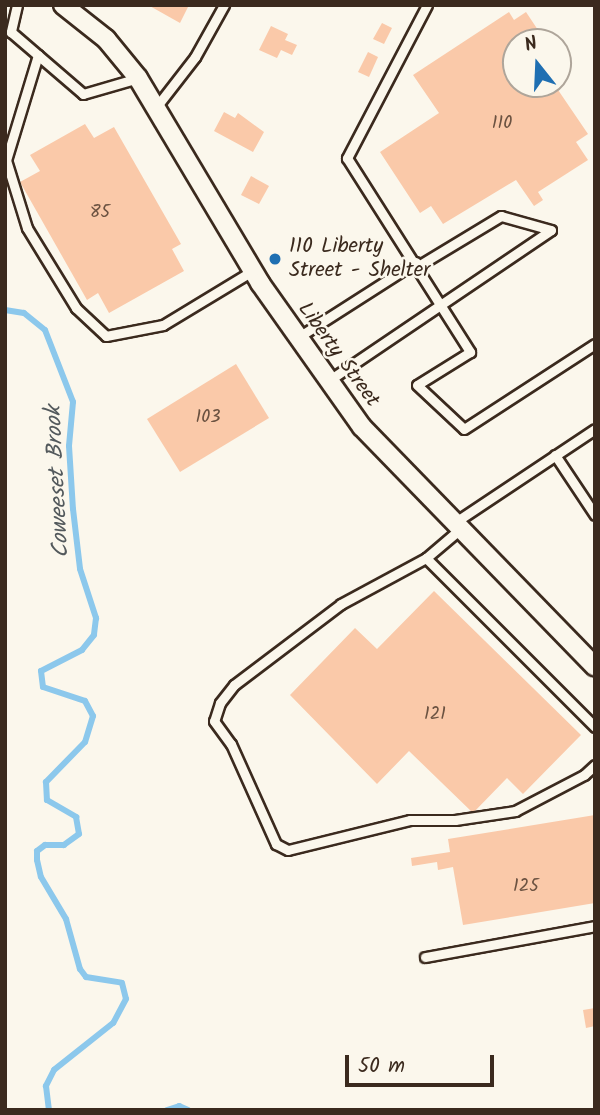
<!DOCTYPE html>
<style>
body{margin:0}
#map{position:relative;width:600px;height:1115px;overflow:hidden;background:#fbf7ec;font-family:Kalam,sans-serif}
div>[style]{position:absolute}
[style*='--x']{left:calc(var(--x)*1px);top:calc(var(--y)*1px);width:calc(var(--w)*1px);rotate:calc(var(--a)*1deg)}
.stream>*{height:6px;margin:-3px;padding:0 3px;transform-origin:3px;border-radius:3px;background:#8cc8ec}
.building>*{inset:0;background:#fac9a9}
.roads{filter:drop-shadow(2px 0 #3b2a1e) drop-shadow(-2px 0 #3b2a1e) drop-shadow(0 2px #3b2a1e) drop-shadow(0 -2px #3b2a1e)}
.service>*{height:9px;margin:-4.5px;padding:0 4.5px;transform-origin:4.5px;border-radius:4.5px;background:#fbf7ec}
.minor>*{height:18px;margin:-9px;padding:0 9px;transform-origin:9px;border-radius:9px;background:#fbf7ec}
.dots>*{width:19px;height:19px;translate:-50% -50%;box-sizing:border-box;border:4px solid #fbf7ec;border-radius:50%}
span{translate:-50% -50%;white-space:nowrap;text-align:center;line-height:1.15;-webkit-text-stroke:5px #fbf7ec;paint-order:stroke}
.number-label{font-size:18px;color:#6b5241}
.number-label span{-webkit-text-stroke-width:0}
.poi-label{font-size:21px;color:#3b2a1e}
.left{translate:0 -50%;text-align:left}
.street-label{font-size:21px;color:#3b2a1e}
.water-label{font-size:23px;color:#53595c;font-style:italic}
.frame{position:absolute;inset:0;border:7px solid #3b2a1e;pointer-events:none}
.north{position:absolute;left:502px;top:28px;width:70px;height:70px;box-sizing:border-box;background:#fbf7ec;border:2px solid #aea59a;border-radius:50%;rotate:342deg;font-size:19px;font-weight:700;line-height:28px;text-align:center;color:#3b2a1e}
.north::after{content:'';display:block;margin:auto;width:24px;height:32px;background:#1f6fb2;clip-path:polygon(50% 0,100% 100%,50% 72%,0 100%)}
.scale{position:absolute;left:345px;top:1055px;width:149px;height:32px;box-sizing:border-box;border:4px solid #3b2a1e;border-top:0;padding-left:9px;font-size:21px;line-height:24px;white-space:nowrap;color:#3b2a1e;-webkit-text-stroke:5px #fbf7ec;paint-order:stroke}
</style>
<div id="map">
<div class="stream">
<div style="--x:5;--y:310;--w:19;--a:9"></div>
<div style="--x:24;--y:313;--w:27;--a:39"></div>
<div style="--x:45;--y:330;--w:77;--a:68.7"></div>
<div style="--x:73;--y:402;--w:44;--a:95.2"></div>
<div style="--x:69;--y:446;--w:63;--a:86.4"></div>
<div style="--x:73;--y:509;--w:60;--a:83.3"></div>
<div style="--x:80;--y:569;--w:52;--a:71.9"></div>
<div style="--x:96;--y:618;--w:17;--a:97"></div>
<div style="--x:94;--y:635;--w:19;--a:129"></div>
<div style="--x:82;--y:650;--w:46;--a:152.9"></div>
<div style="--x:41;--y:671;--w:16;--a:83"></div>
<div style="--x:43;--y:687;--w:44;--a:18.4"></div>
<div style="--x:85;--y:701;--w:17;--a:62"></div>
<div style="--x:93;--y:716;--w:27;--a:107"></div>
<div style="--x:85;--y:742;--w:56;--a:134.3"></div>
<div style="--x:46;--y:782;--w:18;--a:87"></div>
<div style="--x:47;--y:800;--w:34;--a:30"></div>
<div style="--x:76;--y:817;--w:17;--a:80"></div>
<div style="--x:79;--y:834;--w:19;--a:144"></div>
<div style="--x:64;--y:845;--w:19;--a:180"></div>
<div style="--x:45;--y:845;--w:10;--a:143"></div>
<div style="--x:37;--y:851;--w:9;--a:90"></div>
<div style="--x:37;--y:860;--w:17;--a:77"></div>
<div style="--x:41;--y:877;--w:49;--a:59.2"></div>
<div style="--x:66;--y:919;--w:52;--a:74.4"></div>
<div style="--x:80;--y:969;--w:10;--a:53"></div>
<div style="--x:86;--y:977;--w:36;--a:9"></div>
<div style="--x:122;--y:983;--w:16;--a:76"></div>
<div style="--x:126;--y:999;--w:27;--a:118"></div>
<div style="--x:113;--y:1023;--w:75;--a:141.5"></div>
<div style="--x:54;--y:1070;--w:18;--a:117"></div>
<div style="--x:46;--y:1086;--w:24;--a:83"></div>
<div style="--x:167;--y:1110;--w:13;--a:-18"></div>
<div style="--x:179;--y:1106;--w:10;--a:24"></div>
</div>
<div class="building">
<div style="clip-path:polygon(148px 5px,189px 5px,180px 23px)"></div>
<div style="clip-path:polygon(509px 12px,514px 20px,526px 12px,546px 42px,516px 42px,516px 84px,554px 84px,588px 134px,576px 142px,588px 160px,538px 192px,543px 200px,534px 206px,516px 180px,443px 224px,431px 206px,420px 213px,380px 152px,439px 113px,413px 75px)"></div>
<div style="clip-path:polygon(382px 23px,392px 28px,384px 44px,373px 39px)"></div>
<div style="clip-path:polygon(271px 26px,288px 34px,285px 40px,297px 45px,292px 55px,281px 50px,277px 58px,259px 50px)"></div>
<div style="clip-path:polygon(368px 52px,378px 57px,369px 77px,358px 72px)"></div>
<div style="clip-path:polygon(224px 112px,235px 118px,238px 113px,264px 132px,253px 152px,214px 131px)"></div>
<div style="clip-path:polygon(85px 124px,94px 138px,114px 127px,181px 244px,172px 249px,184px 271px,109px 313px,98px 293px,87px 300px,20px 182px,40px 171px,30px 155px)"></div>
<div style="clip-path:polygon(251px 176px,269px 186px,259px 204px,241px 195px)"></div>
<div style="clip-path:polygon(236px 364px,269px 418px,180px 472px,147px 419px)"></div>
<div style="clip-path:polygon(434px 591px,581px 735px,523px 794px,507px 778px,473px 813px,409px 751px,377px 784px,290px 695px,355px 628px,377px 649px)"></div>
<div style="clip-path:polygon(595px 815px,595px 903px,463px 925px,453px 867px,438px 870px,437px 862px,412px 866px,411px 858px,450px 852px,448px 839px)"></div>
<div style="clip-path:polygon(595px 1008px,595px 1026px,586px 1028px,583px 1010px)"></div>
</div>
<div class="roads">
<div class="service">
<div style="--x:17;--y:5;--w:28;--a:103"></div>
<div style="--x:11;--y:32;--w:95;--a:40.7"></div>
<div style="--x:83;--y:94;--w:57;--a:-16.2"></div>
<div style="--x:427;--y:5;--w:173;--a:117.6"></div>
<div style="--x:347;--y:158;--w:230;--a:57.6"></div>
<div style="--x:470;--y:352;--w:62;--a:148.1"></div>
<div style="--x:417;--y:385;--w:64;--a:43.1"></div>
<div style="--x:464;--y:429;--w:156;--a:-33"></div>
<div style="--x:38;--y:55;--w:110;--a:106.9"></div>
<div style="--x:6;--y:160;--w:71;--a:72.8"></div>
<div style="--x:27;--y:228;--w:94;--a:58.5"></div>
<div style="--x:76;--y:308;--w:41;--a:43"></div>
<div style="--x:106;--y:336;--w:58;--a:-10.9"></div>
<div style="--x:163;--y:325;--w:104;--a:-31.2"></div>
<div style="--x:157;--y:106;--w:62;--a:-52.2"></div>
<div style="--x:195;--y:57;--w:60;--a:-60.9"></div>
<div style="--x:418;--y:266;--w:97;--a:-31.1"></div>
<div style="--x:501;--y:216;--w:52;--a:15.6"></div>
<div style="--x:297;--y:338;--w:141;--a:-32.6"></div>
<div style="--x:328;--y:381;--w:269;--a:-34.1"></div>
<div style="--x:555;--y:455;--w:72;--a:56.3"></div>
<div style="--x:454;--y:523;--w:169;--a:-33.7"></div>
<div style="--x:459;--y:530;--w:43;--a:139.7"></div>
<div style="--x:426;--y:558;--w:239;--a:45"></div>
<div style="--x:426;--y:558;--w:97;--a:151.6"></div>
<div style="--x:341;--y:604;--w:134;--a:142.9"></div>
<div style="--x:234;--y:685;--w:23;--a:128"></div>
<div style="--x:220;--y:703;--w:19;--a:108"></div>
<div style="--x:214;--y:721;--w:29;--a:54"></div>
<div style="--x:231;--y:744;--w:110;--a:65.8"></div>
<div style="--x:276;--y:844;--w:13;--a:27"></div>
<div style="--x:288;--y:850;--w:126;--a:-13.8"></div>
<div style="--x:410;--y:820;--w:45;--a:0"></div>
<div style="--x:455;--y:820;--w:61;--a:-8.5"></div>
<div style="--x:515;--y:811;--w:78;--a:-27.6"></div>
<div style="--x:584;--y:775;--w:15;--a:-42"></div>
<div style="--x:425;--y:957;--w:173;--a:-10.3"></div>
</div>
<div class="minor">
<div style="--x:63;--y:5;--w:55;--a:38.3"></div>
<div style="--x:106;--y:39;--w:50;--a:50.6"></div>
<div style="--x:138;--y:78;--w:239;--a:59.2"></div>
<div style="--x:260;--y:283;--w:176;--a:54.7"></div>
<div style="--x:362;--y:427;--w:334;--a:45.8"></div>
</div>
</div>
<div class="dots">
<div style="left:275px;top:259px;background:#1f6fb2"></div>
</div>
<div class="number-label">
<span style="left:502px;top:124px">110</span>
<span style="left:100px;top:213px">85</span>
<span style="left:208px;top:418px">103</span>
<span style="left:435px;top:715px">121</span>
<span style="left:526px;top:887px">125</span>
</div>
<div class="poi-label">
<span class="left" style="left:289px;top:259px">110 Liberty<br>Street - Shelter</span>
</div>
<div class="street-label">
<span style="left:338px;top:355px;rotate:54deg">Liberty Street</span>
</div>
<div class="water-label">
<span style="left:58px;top:482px;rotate:-93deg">Coweeset Brook</span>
</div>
<div class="frame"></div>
<div class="north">N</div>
<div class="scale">50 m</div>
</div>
